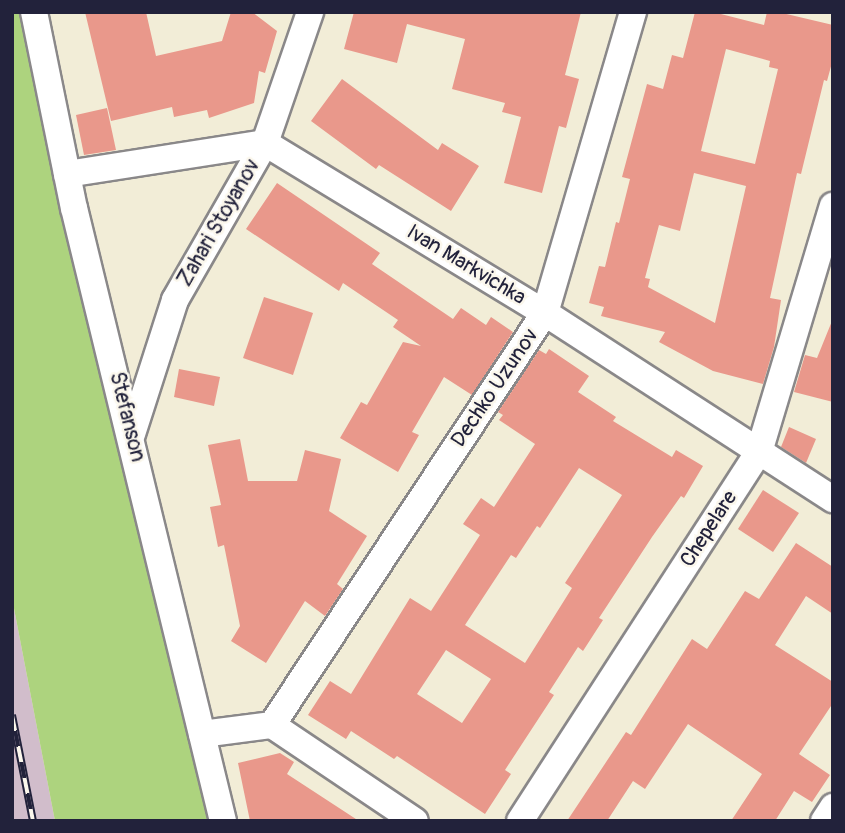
<!DOCTYPE html>
<style>
body{margin:0}
#map{position:relative;width:845px;height:833px;overflow:hidden;background:#f2edd7;font-family:Pangolin,sans-serif}
div>[style]{position:absolute}
[style*='--x']{left:calc(var(--x)*1px);top:calc(var(--y)*1px);width:calc(var(--w)*1px);rotate:calc(var(--a)*1deg)}
.industrial>*{inset:0;background:#d1bdcb}
.green>*{inset:0;background:#add37e}
.building>*{inset:0;background:#e9988b}
.roads{filter:drop-shadow(2px 0 #8a8889) drop-shadow(-2px 0 #8a8889) drop-shadow(0 2px #8a8889) drop-shadow(0 -2px #8a8889)}
.minor>*{height:26px;margin:-13px;padding:0 13px;transform-origin:13px;border-radius:13px;background:#fff}
.rail>*{height:8px;margin-top:-4px;transform-origin:0;background:repeating-linear-gradient(90deg,#fbf7ec 0 16px,#22223b 0 32px);box-sizing:border-box;border-block:2px solid #22223b}
span{translate:-50% -50%;white-space:nowrap;text-align:center;line-height:1.15;-webkit-text-stroke:5px #fbf7ec;paint-order:stroke}
.street-label{font-size:21px;color:#22223b}
.frame{position:absolute;inset:0;border:14px solid #22223b;pointer-events:none}
</style>
<div id="map">
<div class="industrial">
<div style="clip-path:polygon(12px 598px,55px 821px,12px 821px)"></div>
</div>
<div class="green">
<div style="clip-path:polygon(12px 12px,23px 12px,213px 821px,55px 821px,12px 598px)"></div>
</div>
<div class="building">
<div style="clip-path:polygon(85px 12px,146px 12px,156px 56px,222px 41px,231px 12px,252px 12px,277px 31px,265px 73px,259px 71px,254px 103px,209px 118px,207px 110px,174px 117px,172px 107px,111px 121px)"></div>
<div style="clip-path:polygon(354px 12px,581px 12px,565px 75px,579px 79px,566px 128px,559px 126px,542px 193px,504px 183px,521px 117px,502px 112px,505px 103px,452px 89px,465px 39px,407px 24px,397px 63px,344px 49px)"></div>
<div style="clip-path:polygon(evenodd,695px 12px,713px 12px,764px 25px,767px 12px,778px 12px,833px 25px,833px 59px,827px 81px,824px 80px,801px 174px,797px 173px,770px 298px,781px 300px,774px 347px,763px 384px,713px 371px,659px 342px,665px 332px,601px 316px,604px 307px,589px 303px,599px 266px,605px 267px,616px 222px,619px 223px,630px 179px,622px 177px,647px 84px,663px 89px,672px 55px,683px 58px,695px 12px,726px 49px,770px 61px,769px 67px,778px 69px,755px 164px,701px 151px,726px 49px,695px 12px,694px 173px,746px 186px,715px 323px,648px 287px,650px 279px,645px 278px,659px 225px,680px 231px,694px 173px)"></div>
<div style="clip-path:polygon(342px 79px,438px 150px,442px 143px,479px 166px,451px 211px,379px 165px,376px 169px,311px 121px)"></div>
<div style="clip-path:polygon(107px 108px,116px 150px,84px 155px,76px 115px)"></div>
<div style="clip-path:polygon(277px 183px,380px 253px,372px 264px,453px 319px,461px 308px,486px 325px,491px 317px,513px 332px,472px 395px,444px 377px,412px 432px,419px 435px,398px 472px,340px 438px,361px 402px,367px 405px,403px 342px,421px 346px,393px 327px,398px 320px,343px 283px,339px 291px,246px 229px)"></div>
<div style="clip-path:polygon(264px 297px,313px 313px,293px 375px,243px 358px)"></div>
<div style="clip-path:polygon(832px 321px,833px 322px,833px 402px,794px 392px,805px 355px,817px 358px)"></div>
<div style="clip-path:polygon(evenodd,549px 349px,589px 376px,578px 392px,616px 417px,613px 421px,672px 457px,676px 450px,703px 466px,684px 498px,681px 496px,652px 537px,599px 618px,603px 620px,583px 651px,578px 647px,549px 692px,554px 695px,505px 770px,511px 774px,485px 814px,397px 756px,394px 759px,351px 731px,346px 739px,308px 715px,330px 681px,351px 694px,410px 598px,431px 611px,480px 535px,463px 524px,481px 498px,494px 507px,535px 444px,499px 420px,503px 415px,498px 412px,539px 350px,546px 354px,549px 349px,579px 468px,622px 495px,565px 583px,572px 588px,525px 663px,465px 625px,511px 555px,516px 558px,537px 526px,540px 528px,579px 468px,549px 349px,446px 650px,491px 679px,462px 723px,417px 694px,446px 650px)"></div>
<div style="clip-path:polygon(179px 369px,220px 377px,214px 406px,174px 397px)"></div>
<div style="clip-path:polygon(789px 427px,816px 439px,806px 463px,781px 447px)"></div>
<div style="clip-path:polygon(240px 439px,248px 481px,297px 481px,305px 450px,341px 459px,329px 511px,367px 536px,337px 584px,343px 589px,325px 616px,305px 601px,266px 663px,231px 641px,240px 626px,224px 545px,218px 547px,210px 507px,221px 505px,208px 445px)"></div>
<div style="clip-path:polygon(763px 490px,799px 513px,773px 552px,738px 529px)"></div>
<div style="clip-path:polygon(796px 543px,833px 567px,833px 614px,806px 596px,775px 645px,833px 682px,833px 703px,799px 754px,830px 775px,812px 802px,794px 791px,775px 821px,731px 821px,762px 774px,688px 724px,645px 789px,633px 781px,607px 821px,567px 821px,626px 732px,631px 735px,692px 639px,707px 649px,745px 591px,759px 599px)"></div>
<div style="clip-path:polygon(280px 753px,294px 762px,287px 774px,359px 821px,250px 821px,238px 763px)"></div>
</div>
<div class="roads">
<div class="minor">
<div style="--x:34;--y:12;--w:200;--a:78.5"></div>
<div style="--x:74;--y:208;--w:631;--a:76.34"></div>
<div style="--x:67;--y:174;--w:200;--a:-8.9"></div>
<div style="--x:265;--y:143;--w:328;--a:31.3"></div>
<div style="--x:545;--y:313;--w:343;--a:32.9"></div>
<div style="--x:132;--y:434;--w:141;--a:-72.2"></div>
<div style="--x:175;--y:300;--w:181;--a:-60.2"></div>
<div style="--x:265;--y:143;--w:139;--a:-71"></div>
<div style="--x:272;--y:725;--w:494;--a:-56.5"></div>
<div style="--x:545;--y:313;--w:314;--a:-73.7"></div>
<div style="--x:202;--y:734;--w:71;--a:-7.3"></div>
<div style="--x:272;--y:725;--w:172;--a:33.9"></div>
<div style="--x:520;--y:821;--w:440;--a:-57.1"></div>
<div style="--x:759;--y:452;--w:257;--a:-73.3"></div>
<div style="--x:824;--y:821;--w:17;--a:-57"></div>
</div>
</div>
<div class="rail">
<div style="--x:12;--y:715;--w:108;--a:78.8"></div>
</div>
<div class="street-label">
<span style="left:219px;top:223px;rotate:-60deg">Zahari Stoyanov</span>
<span style="left:466px;top:265px;rotate:31deg">Ivan Markvichka</span>
<span style="left:495px;top:388px;rotate:-56deg">Dechko Uzunov</span>
<span style="left:127px;top:417px;rotate:76deg">Stefanson</span>
<span style="left:709px;top:529px;rotate:-57deg">Chepelare</span>
</div>
<div class="frame"></div>
</div>
